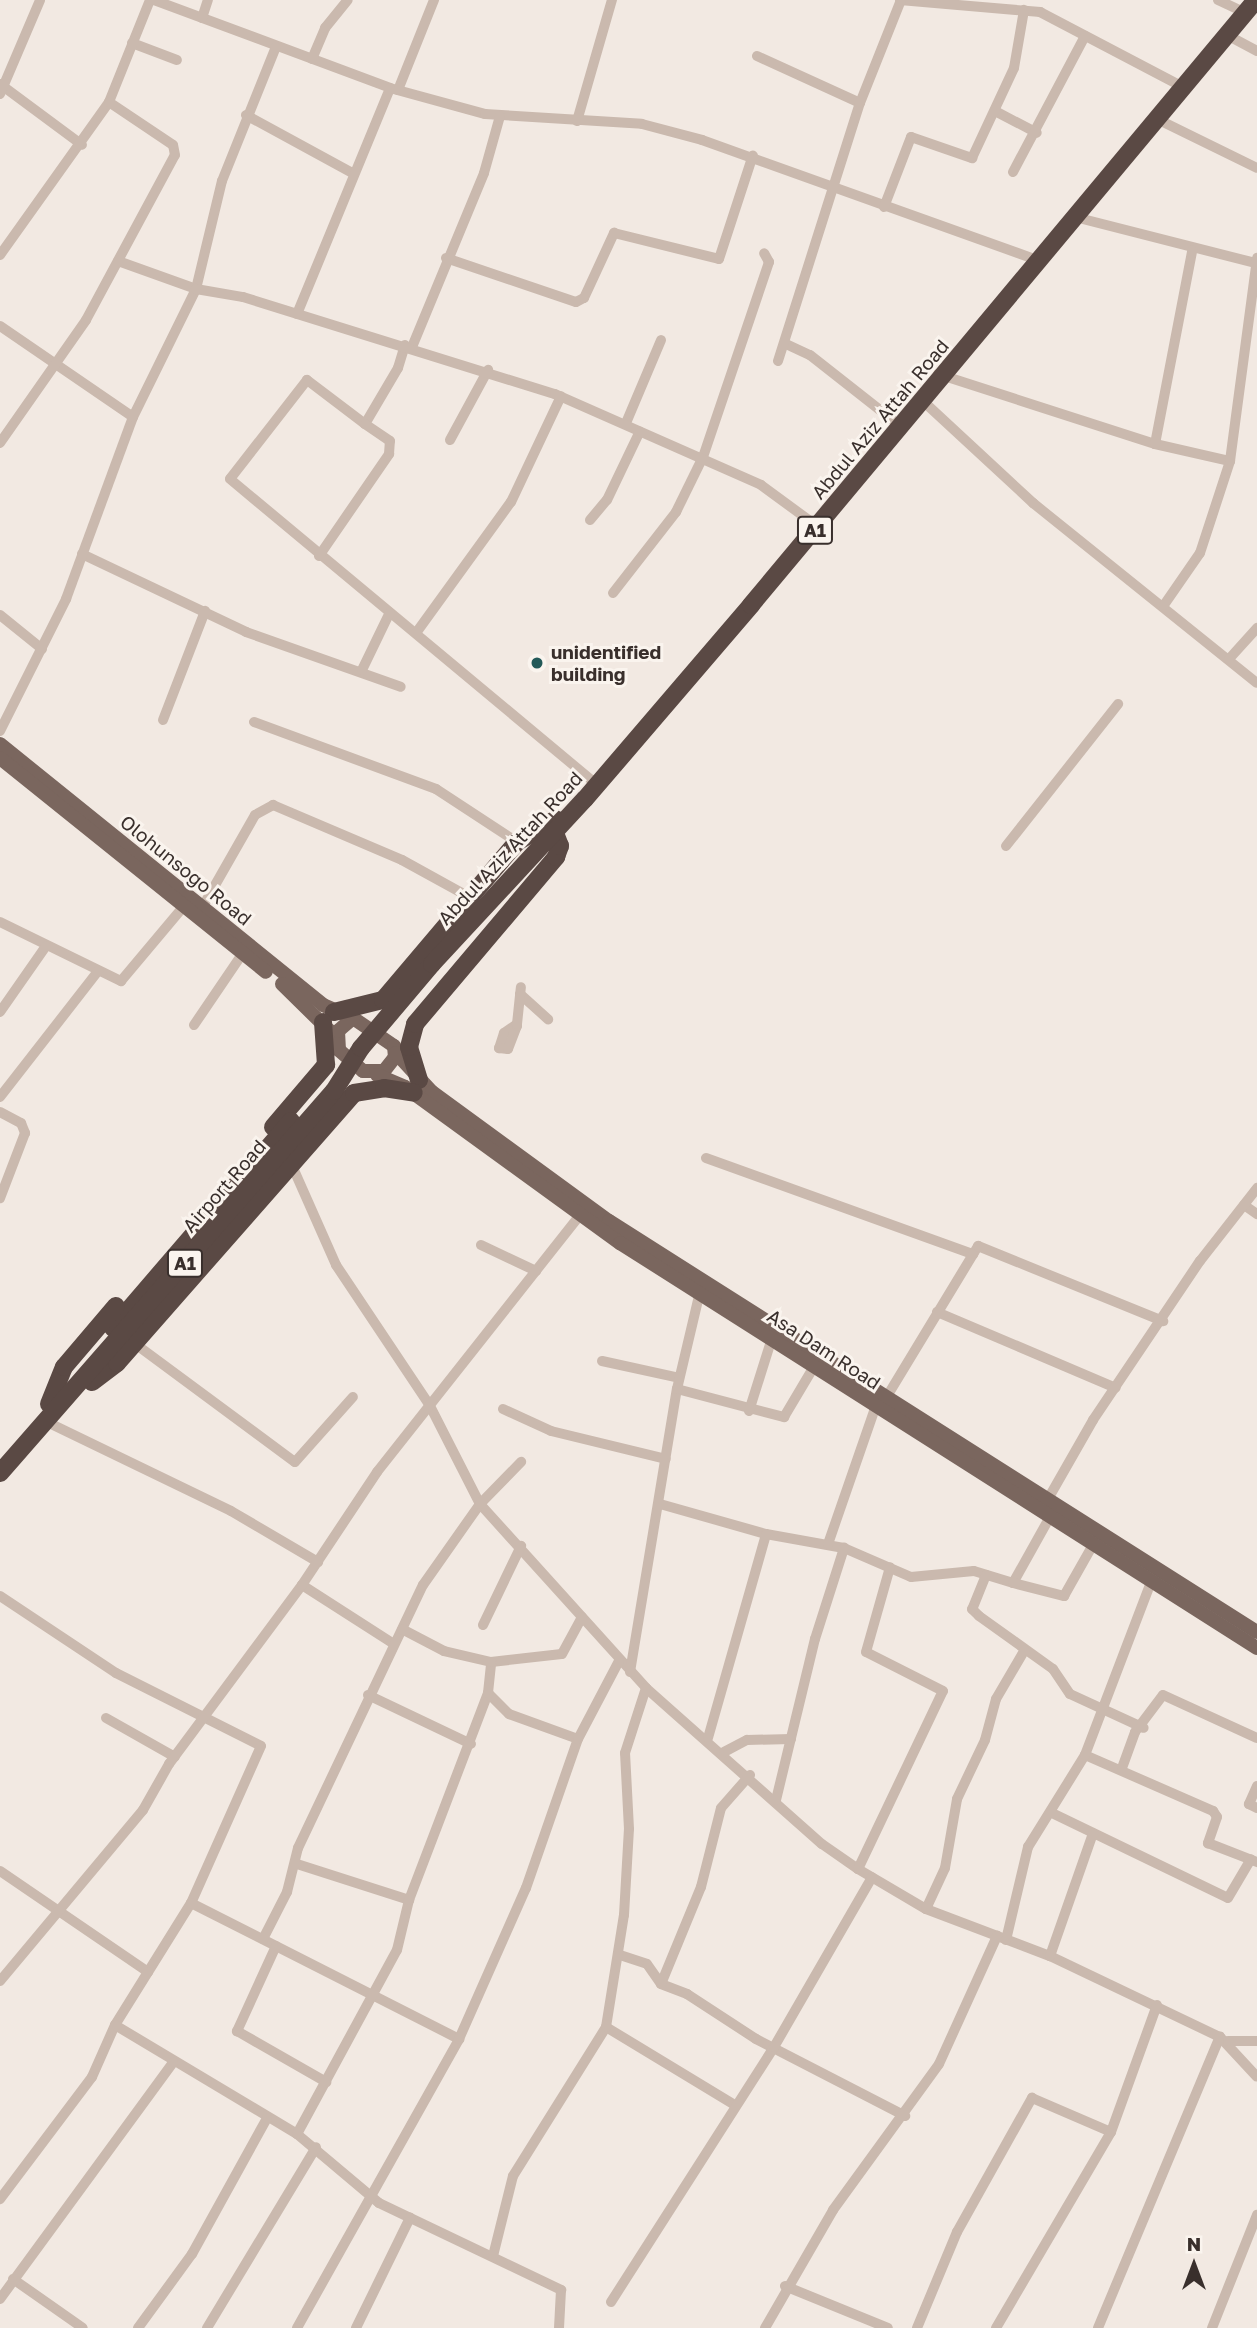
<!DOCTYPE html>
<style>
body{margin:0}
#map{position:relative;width:1257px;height:2328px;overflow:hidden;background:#f2e9e2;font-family:"Golos Text",sans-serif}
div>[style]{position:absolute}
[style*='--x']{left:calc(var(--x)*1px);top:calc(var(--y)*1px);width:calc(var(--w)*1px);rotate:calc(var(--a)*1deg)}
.minor>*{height:10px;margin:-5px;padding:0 5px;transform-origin:5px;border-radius:5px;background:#cab9ae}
.major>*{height:14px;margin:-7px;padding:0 7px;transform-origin:7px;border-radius:7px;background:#7a665e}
.highway>*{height:18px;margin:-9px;padding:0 9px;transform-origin:9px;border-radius:9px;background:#5a4944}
.dots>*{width:19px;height:19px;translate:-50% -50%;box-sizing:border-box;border:4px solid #faf4ee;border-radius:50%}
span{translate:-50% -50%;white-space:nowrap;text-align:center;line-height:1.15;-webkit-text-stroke:6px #faf4ee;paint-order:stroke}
.shield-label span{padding:2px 5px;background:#faf4ee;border:2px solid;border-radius:5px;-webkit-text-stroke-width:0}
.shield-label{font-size:18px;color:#392f2c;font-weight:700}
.street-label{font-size:19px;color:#392f2c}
.poi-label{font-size:19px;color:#392f2c;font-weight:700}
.left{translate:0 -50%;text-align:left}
.north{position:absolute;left:1159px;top:2230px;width:70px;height:70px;-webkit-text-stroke:5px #faf4ee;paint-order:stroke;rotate:0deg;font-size:19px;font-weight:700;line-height:28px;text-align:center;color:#392f2c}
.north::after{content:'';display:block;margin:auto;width:24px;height:32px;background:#392f2c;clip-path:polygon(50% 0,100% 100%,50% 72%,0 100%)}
</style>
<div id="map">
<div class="minor">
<div style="--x:154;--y:0;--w:252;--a:20.4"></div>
<div style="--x:390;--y:88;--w:98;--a:15.3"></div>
<div style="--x:485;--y:114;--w:157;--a:3.6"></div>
<div style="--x:642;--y:124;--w:62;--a:14.9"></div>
<div style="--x:702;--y:140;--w:350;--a:19.7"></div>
<div style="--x:900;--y:0;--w:141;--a:4.9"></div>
<div style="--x:1040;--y:12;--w:155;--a:27.7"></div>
<div style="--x:1218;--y:0;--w:23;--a:25"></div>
<div style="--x:202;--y:18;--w:19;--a:-72"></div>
<div style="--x:1227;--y:35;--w:34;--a:28"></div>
<div style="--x:132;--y:43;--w:48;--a:20.7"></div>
<div style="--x:757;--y:56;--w:113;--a:24.5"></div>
<div style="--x:312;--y:59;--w:34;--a:-67"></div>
<div style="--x:325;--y:28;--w:36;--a:-51"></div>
<div style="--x:0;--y:84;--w:102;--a:36.6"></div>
<div style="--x:398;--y:90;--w:97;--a:-68.2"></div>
<div style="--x:0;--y:94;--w:102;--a:-66.9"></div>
<div style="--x:995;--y:111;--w:47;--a:27.6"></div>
<div style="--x:246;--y:115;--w:123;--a:28.6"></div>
<div style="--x:1157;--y:119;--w:111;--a:26.1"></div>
<div style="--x:577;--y:121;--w:126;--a:-73.9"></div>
<div style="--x:1013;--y:172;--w:154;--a:-62.1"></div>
<div style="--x:884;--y:207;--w:75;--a:-68.9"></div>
<div style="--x:911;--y:137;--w:65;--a:19"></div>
<div style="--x:972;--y:158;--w:99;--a:-65"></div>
<div style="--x:1014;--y:68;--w:59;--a:-80.2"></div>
<div style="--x:1071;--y:216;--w:190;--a:14.3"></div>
<div style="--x:0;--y:255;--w:188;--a:-54.5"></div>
<div style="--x:109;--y:102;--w:110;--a:-68.1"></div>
<div style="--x:446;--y:258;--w:137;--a:18.7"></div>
<div style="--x:576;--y:302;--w:9;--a:-27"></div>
<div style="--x:584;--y:298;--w:72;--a:-65.2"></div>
<div style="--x:614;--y:233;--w:108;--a:13.9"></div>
<div style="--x:719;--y:259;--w:109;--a:-71.9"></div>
<div style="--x:118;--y:261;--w:83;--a:19.7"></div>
<div style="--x:196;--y:289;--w:111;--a:-76.5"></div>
<div style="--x:222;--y:181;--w:144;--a:-68.1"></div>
<div style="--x:297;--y:314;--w:244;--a:-67.6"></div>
<div style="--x:0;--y:326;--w:161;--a:34.4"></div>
<div style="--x:786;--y:344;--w:26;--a:25"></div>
<div style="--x:810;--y:355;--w:108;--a:38.2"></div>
<div style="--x:405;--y:345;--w:24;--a:107"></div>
<div style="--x:398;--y:368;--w:65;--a:120.5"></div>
<div style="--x:365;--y:424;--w:73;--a:-142.8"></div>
<div style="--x:307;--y:380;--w:125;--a:127.9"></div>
<div style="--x:230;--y:479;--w:470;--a:39.8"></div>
<div style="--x:412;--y:347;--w:188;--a:-67.5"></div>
<div style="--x:484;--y:173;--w:59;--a:-74.3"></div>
<div style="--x:778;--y:361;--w:271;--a:-72.4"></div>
<div style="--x:860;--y:103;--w:111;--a:-68.3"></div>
<div style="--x:938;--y:374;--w:228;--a:17.9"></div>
<div style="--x:1155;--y:444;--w:77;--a:12.8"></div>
<div style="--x:924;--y:402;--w:149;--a:42.8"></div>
<div style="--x:1033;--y:503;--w:287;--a:38.8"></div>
<div style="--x:626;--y:423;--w:90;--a:-67.1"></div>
<div style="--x:450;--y:440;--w:80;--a:-61.5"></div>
<div style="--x:0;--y:443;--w:150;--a:-55"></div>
<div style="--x:86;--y:320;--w:187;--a:-61.7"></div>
<div style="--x:175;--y:155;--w:10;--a:-101"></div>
<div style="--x:173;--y:145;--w:77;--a:-146.1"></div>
<div style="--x:1155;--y:444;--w:197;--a:-79.1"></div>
<div style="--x:590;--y:520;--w:26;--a:-50"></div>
<div style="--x:607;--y:500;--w:76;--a:-64.4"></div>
<div style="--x:82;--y:554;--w:182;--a:25.4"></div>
<div style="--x:246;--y:632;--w:164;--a:19.5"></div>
<div style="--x:319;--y:556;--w:124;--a:-55.5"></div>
<div style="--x:389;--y:454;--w:13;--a:-86"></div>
<div style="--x:390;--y:441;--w:30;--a:-146"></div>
<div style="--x:613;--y:593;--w:103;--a:-52.1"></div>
<div style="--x:676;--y:512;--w:61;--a:-63.9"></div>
<div style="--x:703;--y:457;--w:206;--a:-71.3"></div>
<div style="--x:769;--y:262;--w:10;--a:-119"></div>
<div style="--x:1164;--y:605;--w:63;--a:-55.3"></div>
<div style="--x:1200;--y:553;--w:97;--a:-71.9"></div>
<div style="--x:1230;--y:461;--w:205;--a:-82.4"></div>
<div style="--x:0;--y:615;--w:54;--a:39"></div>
<div style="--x:416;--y:633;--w:162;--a:-54.1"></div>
<div style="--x:511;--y:502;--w:117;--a:-64.7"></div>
<div style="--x:1229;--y:659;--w:42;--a:-47.9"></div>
<div style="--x:362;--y:670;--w:64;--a:-64.2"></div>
<div style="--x:163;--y:720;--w:117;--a:-68.9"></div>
<div style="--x:254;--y:722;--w:194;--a:20.2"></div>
<div style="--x:436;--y:789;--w:97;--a:33.2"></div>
<div style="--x:0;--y:731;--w:148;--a:-63.4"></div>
<div style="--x:66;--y:599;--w:194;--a:-69.8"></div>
<div style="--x:133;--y:417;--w:143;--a:-63.8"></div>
<div style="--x:196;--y:289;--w:48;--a:9.7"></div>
<div style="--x:243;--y:297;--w:327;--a:17.3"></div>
<div style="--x:555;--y:394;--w:225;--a:23.8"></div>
<div style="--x:761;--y:485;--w:66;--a:36.3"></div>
<div style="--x:1006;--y:846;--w:181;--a:-51.7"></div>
<div style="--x:202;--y:908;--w:107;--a:-60.3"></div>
<div style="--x:255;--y:815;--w:21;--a:-29"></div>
<div style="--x:273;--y:805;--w:140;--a:23.1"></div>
<div style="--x:402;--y:860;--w:79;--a:28.8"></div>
<div style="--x:0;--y:922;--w:135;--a:26"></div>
<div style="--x:121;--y:981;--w:97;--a:-50"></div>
<div style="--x:520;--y:994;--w:38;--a:42"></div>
<div style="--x:0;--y:1012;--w:80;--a:-55.1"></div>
<div style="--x:517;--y:1024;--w:16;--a:145"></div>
<div style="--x:504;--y:1033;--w:16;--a:108"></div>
<div style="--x:499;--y:1048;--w:9;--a:6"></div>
<div style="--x:508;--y:1049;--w:25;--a:-69"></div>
<div style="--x:517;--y:1026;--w:2;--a:-90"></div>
<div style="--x:517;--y:1024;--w:37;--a:-84"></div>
<div style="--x:194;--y:1025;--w:87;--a:-55.8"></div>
<div style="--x:0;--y:1097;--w:160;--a:-52.1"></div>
<div style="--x:0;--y:1112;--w:24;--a:28"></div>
<div style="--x:21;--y:1123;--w:11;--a:68"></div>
<div style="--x:25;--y:1133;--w:70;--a:111"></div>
<div style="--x:706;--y:1158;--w:284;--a:19.8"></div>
<div style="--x:290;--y:1161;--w:114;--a:66.1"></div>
<div style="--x:336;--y:1265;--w:169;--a:56.3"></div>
<div style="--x:430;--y:1406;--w:110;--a:63"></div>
<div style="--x:480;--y:1504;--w:248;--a:47.9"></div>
<div style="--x:646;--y:1688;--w:235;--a:41.6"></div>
<div style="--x:822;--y:1844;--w:44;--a:34.8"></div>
<div style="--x:858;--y:1869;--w:79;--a:30.5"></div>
<div style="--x:926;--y:1909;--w:133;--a:20.8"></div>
<div style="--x:1050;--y:1956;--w:188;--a:25.5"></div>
<div style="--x:1220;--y:2037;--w:54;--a:47.2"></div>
<div style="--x:1244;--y:1205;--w:16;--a:35"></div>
<div style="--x:481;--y:1245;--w:61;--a:25.3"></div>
<div style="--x:937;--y:1312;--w:194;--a:23"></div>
<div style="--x:134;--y:1343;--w:200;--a:36.5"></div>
<div style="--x:295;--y:1462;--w:87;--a:-48.3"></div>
<div style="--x:602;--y:1361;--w:79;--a:12.4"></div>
<div style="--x:677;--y:1389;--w:111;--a:14.7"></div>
<div style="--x:784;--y:1417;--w:63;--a:-59.3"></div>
<div style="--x:886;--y:1398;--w:178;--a:-58.8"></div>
<div style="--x:978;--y:1246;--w:200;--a:22.1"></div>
<div style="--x:503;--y:1409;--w:53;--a:24.6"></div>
<div style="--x:551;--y:1431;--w:118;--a:13.7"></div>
<div style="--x:749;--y:1411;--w:77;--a:-72.5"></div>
<div style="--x:47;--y:1422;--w:204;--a:25.8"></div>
<div style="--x:231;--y:1511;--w:101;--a:30.4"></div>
<div style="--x:1048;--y:1499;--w:91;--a:-60.3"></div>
<div style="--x:1093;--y:1420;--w:192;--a:-56.1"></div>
<div style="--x:1200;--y:1261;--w:93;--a:-52"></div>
<div style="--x:660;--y:1504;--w:110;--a:15.8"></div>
<div style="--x:766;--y:1534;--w:79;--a:10.2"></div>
<div style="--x:844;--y:1548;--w:73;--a:23.4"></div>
<div style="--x:911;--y:1577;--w:63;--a:-5.4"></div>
<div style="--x:974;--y:1571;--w:41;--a:17.1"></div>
<div style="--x:1013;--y:1583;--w:78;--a:-60.8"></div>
<div style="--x:828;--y:1544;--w:147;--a:-70.9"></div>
<div style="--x:986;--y:1575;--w:37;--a:112"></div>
<div style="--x:972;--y:1609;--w:10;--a:45"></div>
<div style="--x:979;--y:1616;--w:91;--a:35.6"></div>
<div style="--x:1053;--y:1669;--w:30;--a:56"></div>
<div style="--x:1070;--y:1694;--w:81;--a:24.7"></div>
<div style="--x:1013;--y:1583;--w:53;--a:14.3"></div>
<div style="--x:1064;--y:1596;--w:61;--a:-60.5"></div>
<div style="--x:302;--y:1585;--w:109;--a:32.7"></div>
<div style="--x:0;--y:1596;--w:139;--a:33.6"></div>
<div style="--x:116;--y:1673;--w:162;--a:26.7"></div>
<div style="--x:261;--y:1746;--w:172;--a:114"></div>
<div style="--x:191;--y:1903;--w:81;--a:121.9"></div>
<div style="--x:483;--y:1625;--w:88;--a:-64.3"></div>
<div style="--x:491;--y:1662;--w:71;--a:-6.4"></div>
<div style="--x:562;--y:1654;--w:42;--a:-61.6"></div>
<div style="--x:630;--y:1672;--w:287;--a:-80.6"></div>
<div style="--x:677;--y:1389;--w:100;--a:-76.7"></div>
<div style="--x:488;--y:1693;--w:30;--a:45"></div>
<div style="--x:509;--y:1714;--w:73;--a:19.9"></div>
<div style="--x:368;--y:1695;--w:114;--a:25.4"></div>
<div style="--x:106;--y:1718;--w:79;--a:29.5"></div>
<div style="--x:708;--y:1738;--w:212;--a:-74.1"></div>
<div style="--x:724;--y:1752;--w:26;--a:-28"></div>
<div style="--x:747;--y:1740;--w:44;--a:-1.3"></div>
<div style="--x:1085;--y:1755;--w:140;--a:23.6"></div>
<div style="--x:1213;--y:1811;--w:7;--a:56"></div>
<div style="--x:1217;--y:1817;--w:28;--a:109"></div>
<div style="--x:1208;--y:1843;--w:53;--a:21.2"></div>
<div style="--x:1122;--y:1768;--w:38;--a:-70"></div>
<div style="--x:1135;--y:1732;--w:46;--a:-52.9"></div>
<div style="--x:1163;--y:1695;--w:103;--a:24.6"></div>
<div style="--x:1257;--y:1786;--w:20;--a:114"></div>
<div style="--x:1249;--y:1804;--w:9;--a:27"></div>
<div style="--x:776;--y:1800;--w:166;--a:-76.4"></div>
<div style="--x:815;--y:1639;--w:96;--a:-72.3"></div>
<div style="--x:1052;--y:1813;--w:195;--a:25.8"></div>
<div style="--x:1228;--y:1898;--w:45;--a:-59.5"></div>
<div style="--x:297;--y:1864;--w:118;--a:17.8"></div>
<div style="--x:858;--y:1869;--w:197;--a:-64.5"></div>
<div style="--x:943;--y:1691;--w:86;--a:-153.1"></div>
<div style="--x:866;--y:1652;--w:88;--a:-74.2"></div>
<div style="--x:0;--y:1871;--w:179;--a:34.3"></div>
<div style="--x:148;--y:1972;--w:62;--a:121.9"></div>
<div style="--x:115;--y:2025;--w:57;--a:113.9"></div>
<div style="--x:92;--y:2077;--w:153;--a:127"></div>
<div style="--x:191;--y:1903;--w:301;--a:26.9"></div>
<div style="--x:926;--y:1909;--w:45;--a:-65.1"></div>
<div style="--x:945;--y:1868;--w:70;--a:-80.1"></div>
<div style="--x:957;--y:1799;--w:65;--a:-64.6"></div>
<div style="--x:985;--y:1740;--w:42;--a:-75"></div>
<div style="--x:996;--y:1699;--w:56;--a:-59.7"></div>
<div style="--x:263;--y:1939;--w:53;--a:-62.9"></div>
<div style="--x:287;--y:1892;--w:45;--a:-76"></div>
<div style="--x:298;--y:1848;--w:291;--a:-64.6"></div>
<div style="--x:423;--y:1585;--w:99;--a:-54.9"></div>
<div style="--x:480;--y:1504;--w:59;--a:-45.7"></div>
<div style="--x:1006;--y:1940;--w:96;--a:-76.7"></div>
<div style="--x:1028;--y:1847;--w:108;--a:-58.2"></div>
<div style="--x:1085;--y:1755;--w:187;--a:-69.1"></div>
<div style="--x:276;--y:1946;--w:94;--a:114.6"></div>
<div style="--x:237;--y:2031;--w:103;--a:29.8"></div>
<div style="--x:620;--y:1955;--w:28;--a:18"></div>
<div style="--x:647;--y:1964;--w:24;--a:55"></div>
<div style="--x:661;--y:1984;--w:28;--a:21"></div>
<div style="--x:687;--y:1994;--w:82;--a:33.1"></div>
<div style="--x:756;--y:2039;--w:168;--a:27.3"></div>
<div style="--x:1050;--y:1956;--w:130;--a:-70.7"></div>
<div style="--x:0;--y:1981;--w:223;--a:-50.1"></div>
<div style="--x:143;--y:1810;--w:53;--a:-60.5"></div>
<div style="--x:169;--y:1764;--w:223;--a:-53.4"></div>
<div style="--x:302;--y:1585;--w:136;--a:-56.4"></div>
<div style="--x:377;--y:1472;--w:328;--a:-51.7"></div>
<div style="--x:661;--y:1984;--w:105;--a:-67.6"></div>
<div style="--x:701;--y:1887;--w:81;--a:-75.8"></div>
<div style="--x:721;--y:1808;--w:44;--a:-48.7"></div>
<div style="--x:115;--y:2025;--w:212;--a:30.9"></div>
<div style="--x:297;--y:2134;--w:107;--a:40.1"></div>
<div style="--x:379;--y:2203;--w:202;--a:25.5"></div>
<div style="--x:561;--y:2290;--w:38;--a:93"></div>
<div style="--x:606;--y:2027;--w:151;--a:31.2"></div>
<div style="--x:1228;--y:2041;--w:29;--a:0"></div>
<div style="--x:297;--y:2134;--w:209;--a:-61.5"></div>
<div style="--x:397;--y:1950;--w:51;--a:-76.5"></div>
<div style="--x:409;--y:1900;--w:222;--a:-69.1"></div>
<div style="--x:488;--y:1693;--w:31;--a:-84"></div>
<div style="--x:491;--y:1662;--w:48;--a:-166.8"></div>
<div style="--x:444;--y:1651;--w:47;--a:-152.4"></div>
<div style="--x:493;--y:2256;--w:82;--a:-76"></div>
<div style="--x:513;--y:2176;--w:176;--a:-58"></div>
<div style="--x:606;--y:2027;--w:113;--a:-80.9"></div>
<div style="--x:624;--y:1915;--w:86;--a:-86.7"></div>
<div style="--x:629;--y:1829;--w:76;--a:-93"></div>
<div style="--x:625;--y:1753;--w:68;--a:-72.1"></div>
<div style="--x:13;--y:2279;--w:85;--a:35"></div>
<div style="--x:785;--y:2286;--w:111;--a:22.2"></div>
<div style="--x:0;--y:2299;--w:293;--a:-53.8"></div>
<div style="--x:611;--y:2302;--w:303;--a:-57.4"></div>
<div style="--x:774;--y:2047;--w:196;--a:-60"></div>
<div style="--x:138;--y:2328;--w:92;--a:-53.9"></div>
<div style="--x:192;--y:2254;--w:155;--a:-61.1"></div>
<div style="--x:207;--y:2328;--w:211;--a:-58.9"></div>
<div style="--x:297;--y:2328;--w:331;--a:-60.7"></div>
<div style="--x:459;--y:2039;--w:165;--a:-66.1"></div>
<div style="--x:526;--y:1888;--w:158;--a:-70.8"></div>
<div style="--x:578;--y:1739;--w:88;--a:-62.3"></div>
<div style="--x:356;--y:2328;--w:123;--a:-63.9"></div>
<div style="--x:765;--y:2328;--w:136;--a:-60"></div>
<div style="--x:833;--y:2210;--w:180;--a:-54"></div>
<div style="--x:939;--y:2064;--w:141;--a:-65.6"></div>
<div style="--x:917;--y:2328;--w:104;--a:-67.4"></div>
<div style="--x:957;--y:2232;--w:154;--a:-60.8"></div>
<div style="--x:1032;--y:2098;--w:86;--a:23.3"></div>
<div style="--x:996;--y:2328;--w:227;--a:-59.6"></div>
<div style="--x:1111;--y:2132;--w:135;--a:-70.1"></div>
<div style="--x:1098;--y:2328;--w:316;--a:-67.3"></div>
<div style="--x:1212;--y:2328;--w:122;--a:-68.3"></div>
</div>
<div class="major">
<div style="--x:0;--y:744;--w:415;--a:38.9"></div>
<div style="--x:323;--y:1005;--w:33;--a:23"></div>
<div style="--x:0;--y:758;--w:341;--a:38.8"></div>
<div style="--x:282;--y:984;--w:77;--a:44.5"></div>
<div style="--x:353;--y:1018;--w:50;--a:34.3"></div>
<div style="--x:394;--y:1046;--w:11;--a:85"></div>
<div style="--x:395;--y:1057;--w:18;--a:128"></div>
<div style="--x:384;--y:1071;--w:21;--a:180"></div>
<div style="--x:363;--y:1071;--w:32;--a:-139"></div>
<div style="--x:339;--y:1050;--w:19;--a:-93"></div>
<div style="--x:338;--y:1031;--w:20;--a:-41"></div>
<div style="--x:396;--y:1053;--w:53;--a:47.3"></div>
<div style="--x:432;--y:1092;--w:219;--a:36.1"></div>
<div style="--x:609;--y:1221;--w:767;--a:32.39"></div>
<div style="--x:377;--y:1075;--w:30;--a:23"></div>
<div style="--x:405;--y:1087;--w:266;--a:36"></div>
<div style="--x:620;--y:1243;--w:755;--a:32.45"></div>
</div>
<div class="highway">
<div style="--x:334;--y:1012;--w:50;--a:-13.8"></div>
<div style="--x:383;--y:1000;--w:207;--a:-49.7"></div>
<div style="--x:517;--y:842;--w:45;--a:-30.5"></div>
<div style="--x:419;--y:1080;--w:34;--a:-107"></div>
<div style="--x:409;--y:1047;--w:24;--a:-75"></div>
<div style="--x:415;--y:1024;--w:219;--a:-49.8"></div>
<div style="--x:556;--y:857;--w:12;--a:-70"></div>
<div style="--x:560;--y:846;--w:17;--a:-111"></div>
<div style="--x:273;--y:1127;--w:82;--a:-49.5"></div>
<div style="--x:326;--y:1065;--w:43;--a:-94"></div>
<div style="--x:113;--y:1328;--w:273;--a:-49.3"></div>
<div style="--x:92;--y:1382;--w:31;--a:-37"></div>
<div style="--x:117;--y:1363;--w:359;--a:-48.7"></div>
<div style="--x:354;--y:1093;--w:30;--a:-9"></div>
<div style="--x:384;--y:1088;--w:30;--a:9"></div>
<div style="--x:49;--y:1404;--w:40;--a:-68"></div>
<div style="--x:64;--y:1367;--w:80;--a:-49.6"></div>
<div style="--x:0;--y:1473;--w:507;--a:-48.84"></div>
<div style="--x:334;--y:1091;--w:51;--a:-57.9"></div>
<div style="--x:361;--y:1048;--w:110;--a:-49.8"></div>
<div style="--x:432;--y:964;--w:225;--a:-47.2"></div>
<div style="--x:585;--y:799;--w:255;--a:-49.4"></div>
<div style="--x:751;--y:605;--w:788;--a:-50.15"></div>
</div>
<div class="dots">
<div style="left:537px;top:663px;background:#235958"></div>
</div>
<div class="shield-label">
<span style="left:815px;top:530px">A1</span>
<span style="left:185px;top:1263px">A1</span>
</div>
<div class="street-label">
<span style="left:880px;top:419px;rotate:-50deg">Abdul Aziz Attah Road</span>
<span style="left:510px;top:848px;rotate:-47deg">Abdul Aziz Attah Road</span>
<span style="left:186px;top:870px;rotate:39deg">Olohunsogo Road</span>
<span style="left:224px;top:1186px;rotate:-49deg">Airport Road</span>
<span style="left:824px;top:1349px;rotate:33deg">Asa Dam Road</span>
</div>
<div class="poi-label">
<span class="left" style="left:551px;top:663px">unidentified<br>building</span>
</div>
<div class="north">N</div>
</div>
